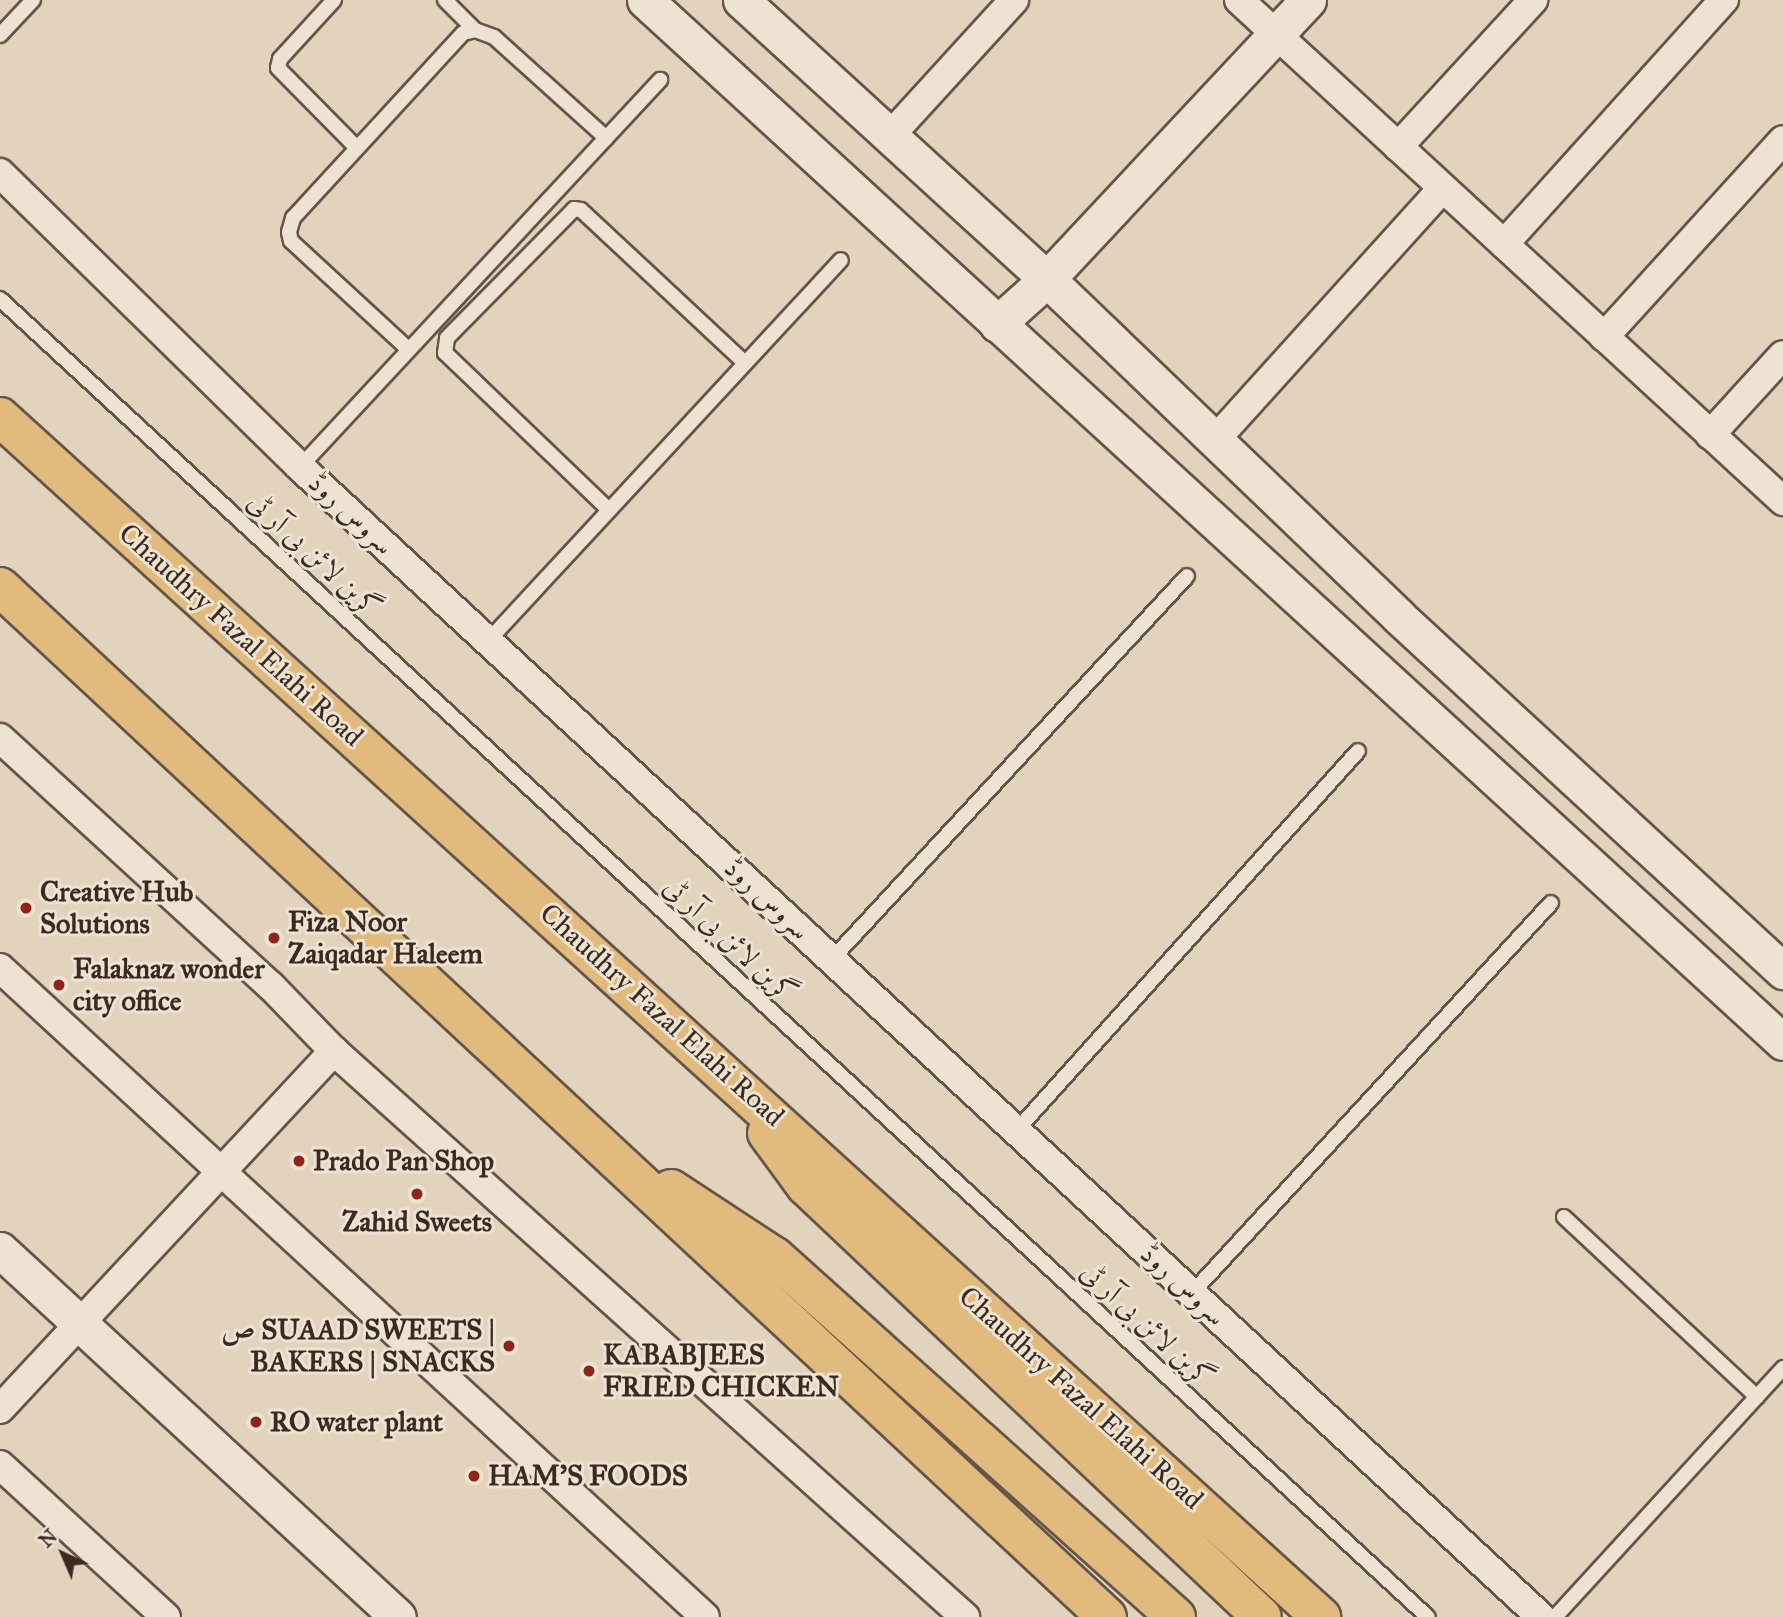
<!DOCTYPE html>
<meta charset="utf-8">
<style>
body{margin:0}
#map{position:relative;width:1783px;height:1617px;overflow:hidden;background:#e2d4bc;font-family:"IM FELL Great Primer",Amiri,serif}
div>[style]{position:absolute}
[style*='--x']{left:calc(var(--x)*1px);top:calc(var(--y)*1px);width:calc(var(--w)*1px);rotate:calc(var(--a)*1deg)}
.roads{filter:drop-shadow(2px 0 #655448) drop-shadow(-2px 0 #655448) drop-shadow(0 2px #655448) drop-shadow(0 -2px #655448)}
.service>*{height:14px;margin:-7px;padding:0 7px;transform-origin:7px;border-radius:7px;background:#ece3d3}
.minor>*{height:28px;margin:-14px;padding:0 14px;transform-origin:14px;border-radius:14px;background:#ece3d3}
.tertiary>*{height:35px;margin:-17.5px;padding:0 17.5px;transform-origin:17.5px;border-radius:17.5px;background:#ece3d3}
.primary>*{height:38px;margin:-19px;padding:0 19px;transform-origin:19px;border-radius:19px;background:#e1ba7e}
.dots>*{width:19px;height:19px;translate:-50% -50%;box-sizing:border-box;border:4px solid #ece3d3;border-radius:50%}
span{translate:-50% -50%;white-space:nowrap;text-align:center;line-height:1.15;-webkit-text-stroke:6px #ece3d3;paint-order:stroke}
.street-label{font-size:28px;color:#3b2a22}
.poi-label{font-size:28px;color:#3b2a22;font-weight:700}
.left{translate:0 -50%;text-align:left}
.right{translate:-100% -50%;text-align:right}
.north{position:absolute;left:28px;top:1519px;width:70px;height:70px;-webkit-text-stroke:5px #ece3d3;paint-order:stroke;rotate:316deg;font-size:19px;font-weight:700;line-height:28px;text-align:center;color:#3b2a22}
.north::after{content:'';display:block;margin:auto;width:24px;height:32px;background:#3b2a22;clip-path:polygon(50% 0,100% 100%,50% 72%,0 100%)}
</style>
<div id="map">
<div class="roads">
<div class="service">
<div style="--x:334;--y:0;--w:80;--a:132.5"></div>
<div style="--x:280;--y:59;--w:9;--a:103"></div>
<div style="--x:278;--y:68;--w:112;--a:45.4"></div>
<div style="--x:445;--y:0;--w:42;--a:45"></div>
<div style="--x:0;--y:35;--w:48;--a:-46.7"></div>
<div style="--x:0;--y:299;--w:1943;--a:42.71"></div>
<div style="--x:407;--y:348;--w:158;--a:-137.3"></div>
<div style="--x:291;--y:241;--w:9;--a:-103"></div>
<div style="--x:289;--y:232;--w:15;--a:-74"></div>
<div style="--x:293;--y:218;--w:251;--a:-47.4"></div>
<div style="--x:463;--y:33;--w:12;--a:-14"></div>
<div style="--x:475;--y:30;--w:20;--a:20"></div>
<div style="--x:494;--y:37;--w:151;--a:42"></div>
<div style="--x:300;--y:467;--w:529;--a:-47.07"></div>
<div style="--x:609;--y:510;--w:227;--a:-136.2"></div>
<div style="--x:445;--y:353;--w:15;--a:-82"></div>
<div style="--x:447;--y:338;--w:181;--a:-45.4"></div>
<div style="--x:574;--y:209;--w:7;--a:8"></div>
<div style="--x:581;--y:210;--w:224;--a:43"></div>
<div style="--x:488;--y:641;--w:519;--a:-47.18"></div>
<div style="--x:832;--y:959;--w:522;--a:-47.17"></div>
<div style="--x:1016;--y:1131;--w:511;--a:-48.01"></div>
<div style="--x:1564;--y:1217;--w:264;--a:43"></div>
<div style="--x:1192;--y:1293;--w:530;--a:-47.37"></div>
<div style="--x:1555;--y:1617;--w:338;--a:-47.5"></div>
</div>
<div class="minor">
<div style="--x:1239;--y:0;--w:740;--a:42.64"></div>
<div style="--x:888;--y:138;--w:187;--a:-47.6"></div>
<div style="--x:1398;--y:147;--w:200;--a:-47.4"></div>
<div style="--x:0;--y:173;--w:420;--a:44.4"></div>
<div style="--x:300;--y:467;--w:1692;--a:42.82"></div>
<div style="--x:1504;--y:244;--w:329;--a:-48"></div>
<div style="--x:1604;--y:337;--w:266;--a:-47.7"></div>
<div style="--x:1710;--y:435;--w:108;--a:-47.6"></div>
<div style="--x:1216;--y:439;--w:338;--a:-47.9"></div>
<div style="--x:0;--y:738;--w:367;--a:42.5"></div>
<div style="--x:271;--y:986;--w:91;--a:45.9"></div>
<div style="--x:334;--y:1051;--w:848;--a:41.89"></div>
<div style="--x:0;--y:968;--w:958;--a:42.63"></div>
<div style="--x:0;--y:1409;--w:490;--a:-47"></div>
<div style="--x:0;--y:1465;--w:225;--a:42.5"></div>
</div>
<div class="tertiary">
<div style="--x:645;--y:0;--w:1543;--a:42.48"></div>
<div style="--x:741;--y:0;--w:414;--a:42.4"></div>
<div style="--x:1047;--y:279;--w:487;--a:43.8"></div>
<div style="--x:1398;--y:616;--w:524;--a:42.68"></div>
<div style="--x:997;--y:324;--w:67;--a:-42"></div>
<div style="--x:1047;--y:279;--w:382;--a:-46.9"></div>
<div style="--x:0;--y:1250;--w:541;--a:42.68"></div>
</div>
<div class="primary">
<div style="--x:0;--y:417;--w:1785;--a:42.25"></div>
<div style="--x:0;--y:587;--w:1512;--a:42.94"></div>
<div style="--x:767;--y:1133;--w:66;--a:53.7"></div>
<div style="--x:806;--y:1186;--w:627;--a:43.39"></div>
<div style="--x:671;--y:1189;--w:124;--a:33.2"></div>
<div style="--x:775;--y:1257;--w:539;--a:41.92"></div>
</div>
</div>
<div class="dots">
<div style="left:26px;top:908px;background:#8f2418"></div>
<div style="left:274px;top:938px;background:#8f2418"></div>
<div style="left:59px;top:985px;background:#8f2418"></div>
<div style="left:299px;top:1161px;background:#8f2418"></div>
<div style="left:417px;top:1194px;background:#8f2418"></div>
<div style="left:509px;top:1346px;background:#8f2418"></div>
<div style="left:589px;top:1371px;background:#8f2418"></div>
<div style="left:256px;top:1422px;background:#8f2418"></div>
<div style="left:474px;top:1476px;background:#8f2418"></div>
</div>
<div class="street-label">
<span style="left:351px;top:514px;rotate:43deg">سروس روڈ</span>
<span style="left:314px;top:555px;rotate:43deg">گرین لائن بی آر ٹی</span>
<span style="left:241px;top:635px;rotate:42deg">Chaudhry Fazal Elahi Road</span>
<span style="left:767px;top:899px;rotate:43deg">سروس روڈ</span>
<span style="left:730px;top:940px;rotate:43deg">گرین لائن بی آر ٹی</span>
<span style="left:662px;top:1015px;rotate:42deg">Chaudhry Fazal Elahi Road</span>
<span style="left:1183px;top:1285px;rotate:43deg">سروس روڈ</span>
<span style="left:1147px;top:1325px;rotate:43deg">گرین لائن بی آر ٹی</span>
<span style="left:1081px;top:1398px;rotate:42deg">Chaudhry Fazal Elahi Road</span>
</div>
<div class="poi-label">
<span class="left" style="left:40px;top:908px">Creative Hub<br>Solutions</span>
<span class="left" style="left:288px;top:938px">Fiza Noor<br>Zaiqadar Haleem</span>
<span class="left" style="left:73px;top:985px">Falaknaz wonder<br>city office</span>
<span class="left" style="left:313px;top:1161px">Prado Pan Shop</span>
<span style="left:417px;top:1222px">Zahid Sweets</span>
<span class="right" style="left:495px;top:1346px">ص SUAAD SWEETS |<br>BAKERS | SNACKS</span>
<span class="left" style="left:603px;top:1371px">KABABJEES<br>FRIED CHICKEN</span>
<span class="left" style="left:270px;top:1422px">RO water plant</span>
<span class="left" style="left:488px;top:1476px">HAM'S FOODS</span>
</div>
<div class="north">N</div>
</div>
